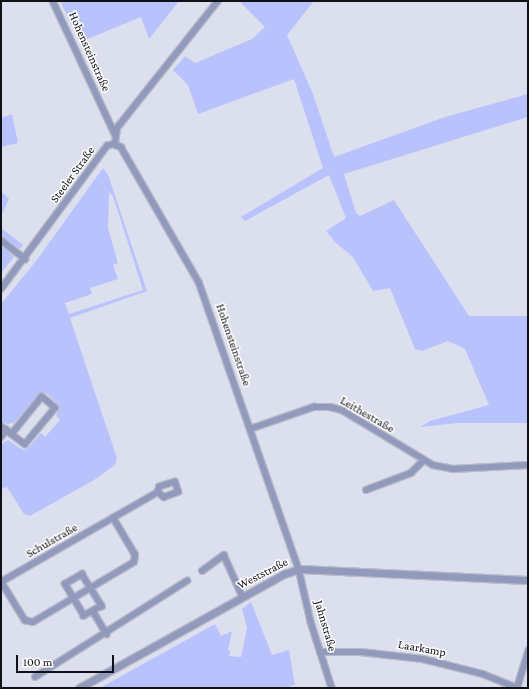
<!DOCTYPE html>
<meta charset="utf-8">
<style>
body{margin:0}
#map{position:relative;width:529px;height:689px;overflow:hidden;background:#dcdfee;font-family:"Crimson Pro",serif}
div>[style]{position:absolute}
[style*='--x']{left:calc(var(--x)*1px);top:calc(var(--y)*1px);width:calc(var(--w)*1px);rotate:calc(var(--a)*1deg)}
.green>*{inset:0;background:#b8c3fe}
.roads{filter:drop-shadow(1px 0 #b7bac7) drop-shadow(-1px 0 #b7bac7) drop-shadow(0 1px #b7bac7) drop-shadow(0 -1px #b7bac7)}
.minor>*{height:5.5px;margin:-2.75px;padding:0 2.75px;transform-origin:2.75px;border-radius:2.75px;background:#9199bc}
.tertiary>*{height:7px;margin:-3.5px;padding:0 3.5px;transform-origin:3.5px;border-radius:3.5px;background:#9199bc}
span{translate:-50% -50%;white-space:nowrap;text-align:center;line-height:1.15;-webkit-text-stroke:3px #fff;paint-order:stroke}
.street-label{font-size:12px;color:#101116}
.frame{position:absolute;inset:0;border:2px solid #101116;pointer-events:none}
.scale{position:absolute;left:16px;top:655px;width:98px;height:18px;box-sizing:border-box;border:2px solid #101116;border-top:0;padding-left:5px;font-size:12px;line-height:14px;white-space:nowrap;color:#101116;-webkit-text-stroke:3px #fff;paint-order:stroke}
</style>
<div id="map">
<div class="green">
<div style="clip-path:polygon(60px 1px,179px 1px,149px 39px,141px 17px,80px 42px)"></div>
<div style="clip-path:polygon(239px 1px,314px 1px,287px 35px,313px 94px,334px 157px,445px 117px,528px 94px,528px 117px,344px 174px,356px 213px,360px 216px,394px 200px,469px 316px,528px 316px,528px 423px,457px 423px,420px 427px,430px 421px,489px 405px,465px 349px,448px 341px,422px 351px,415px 349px,390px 288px,373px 291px,353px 257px,335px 242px,326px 231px,346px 218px,329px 175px,245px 221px,241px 217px,323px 168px,294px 79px,198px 114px,188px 85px,173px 70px,185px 56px,195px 63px,252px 39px,265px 27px)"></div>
<div style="clip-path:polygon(12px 114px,18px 143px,1px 147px,1px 118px)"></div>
<div style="clip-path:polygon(evenodd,103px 168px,108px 175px,147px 291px,70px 318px,117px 458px,115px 465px,94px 480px,30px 516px,24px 514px,7px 487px,1px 489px,1px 444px,8px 440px,23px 450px,27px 449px,41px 433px,45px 437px,60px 420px,56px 416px,60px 406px,47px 394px,40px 393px,14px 423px,7px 424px,1px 421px,1px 304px,36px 261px,103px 168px,99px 184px,113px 196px,143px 290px,69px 314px,65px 303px,92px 294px,90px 288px,118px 279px,113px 265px,118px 263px,108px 228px,109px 193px,99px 184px)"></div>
<div style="clip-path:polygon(2px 192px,9px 199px,1px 216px,1px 194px)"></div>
<div style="clip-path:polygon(1px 228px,23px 245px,20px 249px,1px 237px)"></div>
<div style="clip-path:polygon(1px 245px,14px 257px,1px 273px)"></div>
<div style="clip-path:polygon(251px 602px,272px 655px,289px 650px,295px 685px,284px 688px,100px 688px,215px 624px,221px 636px,232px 631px,228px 650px,231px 651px,229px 656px,241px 657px,247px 628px,242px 609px)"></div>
</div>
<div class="roads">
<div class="minor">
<div style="--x:53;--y:1;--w:147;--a:65"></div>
<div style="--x:115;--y:144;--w:16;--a:-83"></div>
<div style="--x:117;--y:128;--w:162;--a:-51.5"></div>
<div style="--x:1;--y:240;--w:31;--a:38"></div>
<div style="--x:1;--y:289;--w:178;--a:-53.5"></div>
<div style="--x:107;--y:146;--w:6;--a:-18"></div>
<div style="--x:113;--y:144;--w:9;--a:21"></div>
<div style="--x:121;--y:147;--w:156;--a:60"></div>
<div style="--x:199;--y:282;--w:304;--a:70.8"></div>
<div style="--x:299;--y:569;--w:54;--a:77.2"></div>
<div style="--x:311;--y:622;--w:69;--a:72.3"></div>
<div style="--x:1;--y:426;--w:30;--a:37"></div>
<div style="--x:25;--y:444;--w:47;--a:-50.2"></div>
<div style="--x:55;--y:408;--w:17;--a:-140"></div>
<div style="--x:42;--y:397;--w:48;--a:129"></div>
<div style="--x:250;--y:429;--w:68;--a:-19"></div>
<div style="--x:314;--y:407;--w:16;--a:0"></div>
<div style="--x:330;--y:407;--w:12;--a:14"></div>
<div style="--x:342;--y:410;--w:106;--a:31.1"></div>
<div style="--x:433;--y:465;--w:20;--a:11"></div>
<div style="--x:453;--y:469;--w:75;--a:-3.1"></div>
<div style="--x:1;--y:437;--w:9;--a:-54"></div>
<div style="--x:366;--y:490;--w:48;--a:-20.7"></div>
<div style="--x:411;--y:473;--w:17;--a:-45"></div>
<div style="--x:202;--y:571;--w:27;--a:-36"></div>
<div style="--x:224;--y:555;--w:46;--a:65.7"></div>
<div style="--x:82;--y:574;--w:38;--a:58"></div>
<div style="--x:102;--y:606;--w:21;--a:151"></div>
<div style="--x:84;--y:616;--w:37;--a:-121"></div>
<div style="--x:65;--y:584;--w:20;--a:-30"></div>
<div style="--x:1;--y:581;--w:46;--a:58.4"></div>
<div style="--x:25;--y:620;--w:8;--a:14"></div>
<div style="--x:33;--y:622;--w:117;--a:-30.7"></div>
<div style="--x:134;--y:562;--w:7;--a:-82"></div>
<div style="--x:135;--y:555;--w:43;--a:-120.7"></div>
<div style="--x:1;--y:582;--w:181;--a:-29.8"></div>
<div style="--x:158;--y:492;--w:8;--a:40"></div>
<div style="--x:164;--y:497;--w:15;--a:-20"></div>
<div style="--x:178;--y:492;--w:10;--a:-107"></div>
<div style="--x:175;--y:482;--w:16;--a:162"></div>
<div style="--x:160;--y:487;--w:5;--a:112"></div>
<div style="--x:93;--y:611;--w:27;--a:59"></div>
<div style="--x:320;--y:652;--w:41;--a:0"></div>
<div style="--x:361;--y:652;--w:62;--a:6.4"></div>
<div style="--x:423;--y:659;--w:62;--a:14"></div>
<div style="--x:483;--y:674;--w:37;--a:22"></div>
<div style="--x:35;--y:677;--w:180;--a:-32.3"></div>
<div style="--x:517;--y:688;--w:39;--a:-73"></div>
</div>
<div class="tertiary">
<div style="--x:79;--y:688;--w:235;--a:-29.1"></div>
<div style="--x:284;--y:574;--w:16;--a:-18"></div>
<div style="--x:299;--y:569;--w:229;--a:2.8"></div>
</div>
</div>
<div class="street-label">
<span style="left:89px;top:52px;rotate:66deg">Hohensteinstraße</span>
<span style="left:73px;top:175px;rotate:-54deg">Steeler Straße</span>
<span style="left:233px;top:345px;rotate:71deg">Hohensteinstraße</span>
<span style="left:367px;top:415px;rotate:30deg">Leithestraße</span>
<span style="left:52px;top:541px;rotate:-30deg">Schulstraße</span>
<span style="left:263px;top:574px;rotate:-27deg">Weststraße</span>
<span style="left:325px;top:626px;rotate:74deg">Jahnstraße</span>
<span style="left:422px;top:649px;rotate:10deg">Laarkamp</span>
</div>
<div class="frame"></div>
<div class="scale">100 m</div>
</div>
